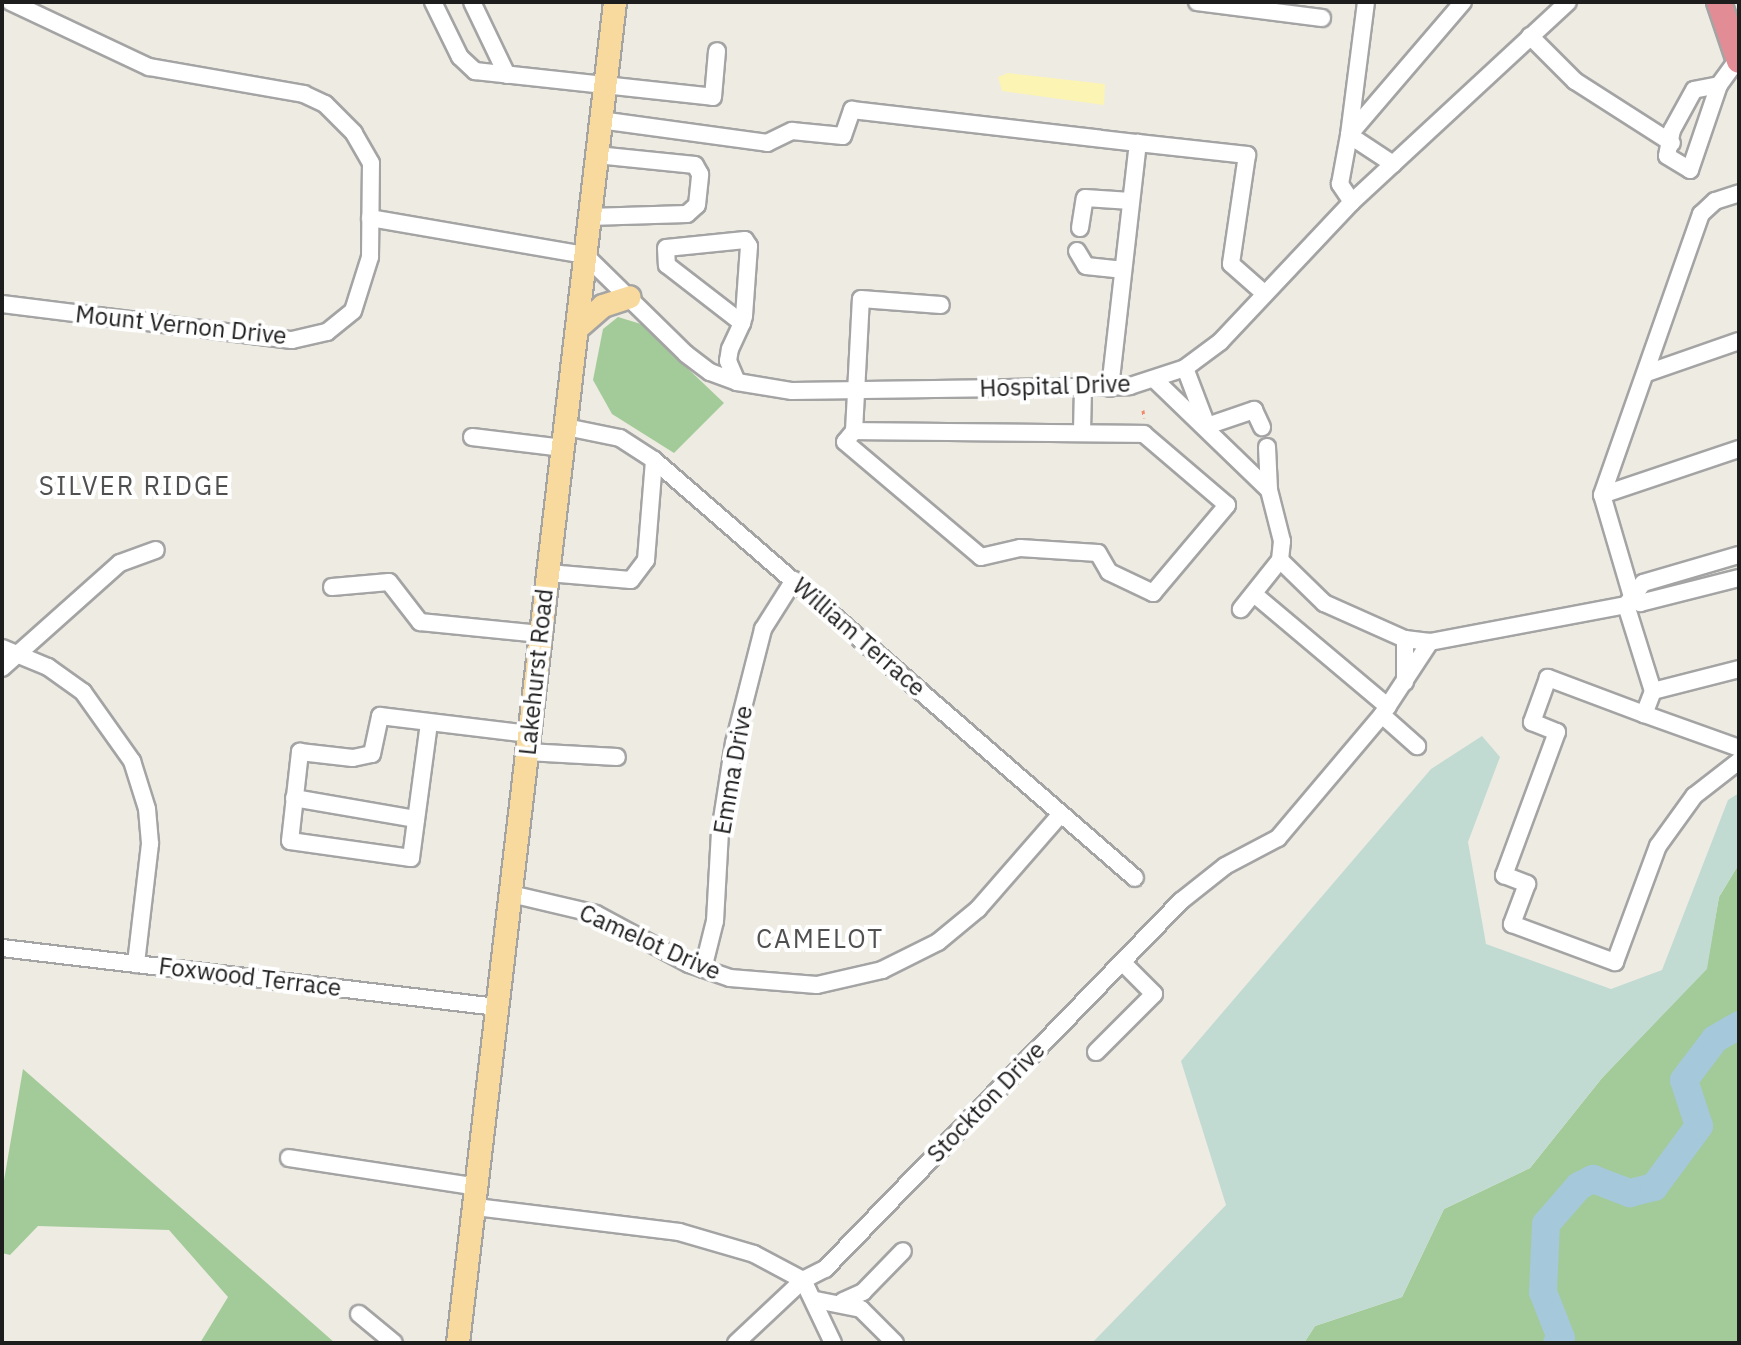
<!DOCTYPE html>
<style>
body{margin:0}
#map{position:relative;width:1741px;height:1345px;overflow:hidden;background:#eeebe3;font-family:"IBM Plex Sans",sans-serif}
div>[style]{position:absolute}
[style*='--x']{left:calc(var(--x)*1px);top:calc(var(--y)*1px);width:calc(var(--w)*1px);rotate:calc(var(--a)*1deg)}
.forest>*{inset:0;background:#a3cb99}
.wetland>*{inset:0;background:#c1dbd2}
.sand>*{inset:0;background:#fcf4b3}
.river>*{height:28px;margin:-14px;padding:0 14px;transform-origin:14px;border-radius:14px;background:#a5c8da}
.path>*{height:3px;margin-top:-1.5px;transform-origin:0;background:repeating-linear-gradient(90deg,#f3896e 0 4px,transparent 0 8px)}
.roads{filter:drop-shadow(2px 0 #a4a4a4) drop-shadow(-2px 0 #a4a4a4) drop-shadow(0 2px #a4a4a4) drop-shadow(0 -2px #a4a4a4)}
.minor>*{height:16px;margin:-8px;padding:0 8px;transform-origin:8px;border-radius:8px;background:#fff}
.major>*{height:22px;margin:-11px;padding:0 11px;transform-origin:11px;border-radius:11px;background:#f8da9e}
.highway>*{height:24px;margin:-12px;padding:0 12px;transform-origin:12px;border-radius:12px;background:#e28d95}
span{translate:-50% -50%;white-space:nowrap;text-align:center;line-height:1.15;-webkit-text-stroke:8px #fff;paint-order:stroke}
.street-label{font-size:24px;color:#1d1d1d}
.neighbourhood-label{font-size:26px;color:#505050;letter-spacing:2px}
.frame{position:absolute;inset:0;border:4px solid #1d1d1d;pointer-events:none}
</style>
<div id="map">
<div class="forest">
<div style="clip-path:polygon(618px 317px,641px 324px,724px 403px,674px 453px,612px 414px,593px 380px,603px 329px)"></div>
<div style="clip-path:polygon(1739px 864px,1739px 1343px,1304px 1343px,1315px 1326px,1402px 1297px,1444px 1209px,1530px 1168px,1602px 1078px,1706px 969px,1719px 897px)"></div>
<div style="clip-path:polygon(23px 1069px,335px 1343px,200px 1343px,228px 1297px,169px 1230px,38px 1226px,10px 1255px,2px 1253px,2px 1192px)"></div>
</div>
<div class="wetland">
<div style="clip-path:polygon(1482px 736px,1500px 757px,1468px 842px,1486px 944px,1611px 989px,1662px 970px,1728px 800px,1739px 793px,1739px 864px,1719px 897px,1707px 969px,1602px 1078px,1530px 1168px,1444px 1209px,1402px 1297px,1315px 1326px,1304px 1343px,1092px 1343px,1226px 1205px,1181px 1061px,1431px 769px)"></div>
</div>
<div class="sand">
<div style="clip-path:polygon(1008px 73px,1105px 84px,1104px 105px,1002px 91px,998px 77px)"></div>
</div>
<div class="river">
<div style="--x:1557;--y:1343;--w:6;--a:-51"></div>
<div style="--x:1561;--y:1338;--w:49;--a:-111.4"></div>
<div style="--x:1543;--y:1292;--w:68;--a:-87.5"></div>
<div style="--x:1546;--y:1224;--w:50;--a:-49"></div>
<div style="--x:1579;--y:1186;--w:16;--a:-27"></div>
<div style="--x:1593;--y:1179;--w:40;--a:21"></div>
<div style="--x:1630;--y:1193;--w:25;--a:-14"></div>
<div style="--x:1654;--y:1187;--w:76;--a:-53.6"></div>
<div style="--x:1699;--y:1126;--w:48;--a:-108.1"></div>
<div style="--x:1684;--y:1080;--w:51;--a:-52.9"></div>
<div style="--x:1715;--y:1039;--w:28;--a:-30"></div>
</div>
<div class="path">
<div style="--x:1143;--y:410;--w:8;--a:83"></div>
</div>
<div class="roads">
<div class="minor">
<div style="--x:433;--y:2;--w:61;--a:63.9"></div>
<div style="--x:460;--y:57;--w:21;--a:43"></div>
<div style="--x:475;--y:71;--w:239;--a:6.2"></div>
<div style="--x:713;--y:97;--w:46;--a:-85"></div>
<div style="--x:472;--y:2;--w:81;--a:64.4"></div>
<div style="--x:1197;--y:2;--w:126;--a:7.3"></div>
<div style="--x:1366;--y:2;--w:134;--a:97.3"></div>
<div style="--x:1349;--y:135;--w:53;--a:33.4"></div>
<div style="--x:1530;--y:36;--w:64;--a:45"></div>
<div style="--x:1575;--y:81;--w:115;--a:32.6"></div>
<div style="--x:1719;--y:85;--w:25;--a:169"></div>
<div style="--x:1694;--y:90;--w:46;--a:118.8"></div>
<div style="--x:1672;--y:130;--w:26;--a:101"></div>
<div style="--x:1667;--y:156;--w:27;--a:31"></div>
<div style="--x:1690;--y:170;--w:90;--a:-71.2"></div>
<div style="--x:1719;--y:85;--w:32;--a:-54"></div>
<div style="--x:600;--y:120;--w:169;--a:7.8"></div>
<div style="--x:767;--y:143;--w:28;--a:-26"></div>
<div style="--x:792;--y:131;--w:51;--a:5.6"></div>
<div style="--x:843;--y:136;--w:28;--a:-71"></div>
<div style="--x:852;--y:110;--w:288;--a:6.6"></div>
<div style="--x:1352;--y:202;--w:22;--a:-124"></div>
<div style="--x:1340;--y:184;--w:50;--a:-79.6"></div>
<div style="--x:1349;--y:135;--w:175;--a:-49.4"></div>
<div style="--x:589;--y:217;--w:98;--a:-1.8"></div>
<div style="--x:687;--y:214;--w:13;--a:-42"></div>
<div style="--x:697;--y:205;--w:31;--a:-84"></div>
<div style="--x:700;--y:174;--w:10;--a:-119"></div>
<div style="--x:695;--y:165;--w:99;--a:-174.2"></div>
<div style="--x:370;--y:218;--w:218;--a:9.8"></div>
<div style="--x:585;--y:255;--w:141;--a:44.4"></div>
<div style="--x:686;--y:354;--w:30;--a:37"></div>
<div style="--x:710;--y:372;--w:29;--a:20"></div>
<div style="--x:737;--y:382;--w:56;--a:9.3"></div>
<div style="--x:792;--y:391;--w:338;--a:-0.8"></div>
<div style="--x:1130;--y:386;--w:58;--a:-18.1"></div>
<div style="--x:1185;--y:368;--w:44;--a:-36.6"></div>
<div style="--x:1220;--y:342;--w:192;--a:-46.7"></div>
<div style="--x:1352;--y:202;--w:294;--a:-42.8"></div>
<div style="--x:1080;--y:228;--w:30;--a:-81"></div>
<div style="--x:1085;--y:198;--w:46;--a:3.7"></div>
<div style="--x:1077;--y:251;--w:17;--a:59"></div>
<div style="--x:1086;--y:266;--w:36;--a:6"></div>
<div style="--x:2;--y:304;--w:292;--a:7.1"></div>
<div style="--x:292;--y:340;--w:36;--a:-13"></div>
<div style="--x:327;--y:332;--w:33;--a:-39"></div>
<div style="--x:353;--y:311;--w:57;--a:-72.5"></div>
<div style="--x:370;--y:257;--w:94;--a:-89.4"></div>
<div style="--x:371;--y:163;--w:34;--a:-120"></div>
<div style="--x:354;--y:133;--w:41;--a:-135"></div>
<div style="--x:325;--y:104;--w:23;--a:-155"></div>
<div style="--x:304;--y:94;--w:157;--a:-170.1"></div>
<div style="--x:149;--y:67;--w:153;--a:-154.8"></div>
<div style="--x:1185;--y:368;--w:62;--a:69.2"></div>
<div style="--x:1647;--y:373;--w:97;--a:-19.2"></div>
<div style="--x:1155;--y:380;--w:158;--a:44"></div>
<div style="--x:1269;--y:490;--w:53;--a:75.7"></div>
<div style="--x:1282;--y:541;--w:19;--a:96"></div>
<div style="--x:1280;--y:560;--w:63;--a:128.5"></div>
<div style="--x:737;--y:382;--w:23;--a:-113"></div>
<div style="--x:728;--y:361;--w:12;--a:-81"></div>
<div style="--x:730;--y:349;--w:29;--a:-65"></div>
<div style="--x:742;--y:323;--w:7;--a:-74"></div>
<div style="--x:744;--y:316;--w:70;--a:-85.9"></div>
<div style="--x:749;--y:246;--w:7;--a:-124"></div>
<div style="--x:745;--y:240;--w:79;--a:174.2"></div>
<div style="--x:666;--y:248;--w:17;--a:87"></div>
<div style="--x:667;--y:265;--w:95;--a:37.7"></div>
<div style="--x:1110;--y:388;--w:247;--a:-83.5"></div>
<div style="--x:1138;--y:143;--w:110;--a:6.3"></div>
<div style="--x:1247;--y:155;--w:110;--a:98.4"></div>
<div style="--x:1231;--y:264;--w:45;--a:41.4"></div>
<div style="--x:1207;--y:426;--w:50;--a:-18.8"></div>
<div style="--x:1254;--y:410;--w:19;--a:65"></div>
<div style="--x:566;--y:427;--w:55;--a:11.5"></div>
<div style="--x:620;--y:438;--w:40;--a:32.9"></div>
<div style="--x:654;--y:460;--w:637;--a:40.99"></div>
<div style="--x:854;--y:431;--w:14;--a:129"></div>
<div style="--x:845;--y:442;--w:178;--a:40.2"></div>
<div style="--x:981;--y:557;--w:40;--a:-13"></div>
<div style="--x:1020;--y:548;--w:78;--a:3.7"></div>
<div style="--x:1098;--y:553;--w:22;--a:60"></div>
<div style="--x:1109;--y:572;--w:49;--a:25.5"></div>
<div style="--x:1153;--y:593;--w:115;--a:-49.9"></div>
<div style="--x:1227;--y:505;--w:109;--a:-139.5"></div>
<div style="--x:1144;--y:434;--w:290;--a:-179.4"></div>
<div style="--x:854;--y:431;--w:132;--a:-87"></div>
<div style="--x:861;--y:299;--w:80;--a:4.3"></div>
<div style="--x:1082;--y:432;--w:43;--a:-88.7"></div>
<div style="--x:472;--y:437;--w:92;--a:6.9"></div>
<div style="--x:1267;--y:447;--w:43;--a:87.3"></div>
<div style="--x:1602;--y:495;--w:298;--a:-70.6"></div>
<div style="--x:1701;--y:214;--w:19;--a:-43"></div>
<div style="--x:1715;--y:201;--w:25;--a:-18"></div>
<div style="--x:1280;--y:560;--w:62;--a:44.3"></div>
<div style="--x:1324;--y:603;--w:89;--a:24"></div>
<div style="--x:1405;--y:639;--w:25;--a:7"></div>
<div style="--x:1430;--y:642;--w:199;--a:-10.7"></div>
<div style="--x:1626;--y:605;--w:28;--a:-52"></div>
<div style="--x:1643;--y:583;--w:100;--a:-16.3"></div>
<div style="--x:548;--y:573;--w:83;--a:4.8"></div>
<div style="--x:631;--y:580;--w:25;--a:-53"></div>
<div style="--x:646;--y:560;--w:100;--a:-85.4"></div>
<div style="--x:332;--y:587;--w:57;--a:-5"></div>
<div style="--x:389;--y:582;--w:51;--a:52.2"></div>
<div style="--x:420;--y:622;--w:121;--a:5.7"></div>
<div style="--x:1254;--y:594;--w:175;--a:40.1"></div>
<div style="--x:1633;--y:600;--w:109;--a:-106.4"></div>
<div style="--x:1602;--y:495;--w:145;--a:-18.6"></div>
<div style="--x:1633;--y:600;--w:8;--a:23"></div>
<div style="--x:1640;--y:603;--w:102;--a:-14.2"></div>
<div style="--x:1626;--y:605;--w:90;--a:72.6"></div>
<div style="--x:1653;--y:691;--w:25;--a:111"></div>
<div style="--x:1644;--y:714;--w:103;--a:-159.4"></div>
<div style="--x:1548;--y:678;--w:47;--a:110"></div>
<div style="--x:1532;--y:722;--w:27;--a:22"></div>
<div style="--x:1557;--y:732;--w:153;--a:110.3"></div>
<div style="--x:1504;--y:875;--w:25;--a:21"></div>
<div style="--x:1527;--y:884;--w:43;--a:110.6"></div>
<div style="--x:1512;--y:924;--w:110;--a:20.3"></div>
<div style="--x:1615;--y:962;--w:124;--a:-69.7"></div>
<div style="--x:1658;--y:846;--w:62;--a:-54.2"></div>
<div style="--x:1694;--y:796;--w:57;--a:-37.9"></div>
<div style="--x:1405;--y:639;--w:43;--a:90"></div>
<div style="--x:2;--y:648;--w:50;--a:22.4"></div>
<div style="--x:48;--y:667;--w:43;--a:35.5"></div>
<div style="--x:83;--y:692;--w:85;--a:54.6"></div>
<div style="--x:132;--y:761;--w:50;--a:72.6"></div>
<div style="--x:147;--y:809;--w:35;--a:85"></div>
<div style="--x:150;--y:844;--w:121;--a:96.7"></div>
<div style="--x:2;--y:668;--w:158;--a:-41.7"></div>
<div style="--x:120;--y:563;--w:38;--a:-20"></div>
<div style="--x:1653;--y:691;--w:89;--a:-14.3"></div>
<div style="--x:1644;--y:714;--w:101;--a:19.7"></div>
<div style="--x:1382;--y:715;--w:47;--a:41.5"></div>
<div style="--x:429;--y:723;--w:136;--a:97.6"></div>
<div style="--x:411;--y:858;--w:122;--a:-172"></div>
<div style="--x:290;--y:841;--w:90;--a:-83.6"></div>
<div style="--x:300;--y:752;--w:53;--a:6.5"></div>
<div style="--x:353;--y:758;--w:19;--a:-12"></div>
<div style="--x:372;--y:754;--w:39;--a:-78"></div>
<div style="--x:380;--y:716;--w:150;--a:6.9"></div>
<div style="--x:527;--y:752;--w:90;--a:3.2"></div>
<div style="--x:294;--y:798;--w:124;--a:9.8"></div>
<div style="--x:511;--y:894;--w:87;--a:13.2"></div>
<div style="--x:596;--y:914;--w:106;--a:28.3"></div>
<div style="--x:689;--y:964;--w:43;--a:18.9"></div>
<div style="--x:730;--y:978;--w:87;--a:4.6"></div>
<div style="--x:817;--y:985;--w:67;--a:-13"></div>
<div style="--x:882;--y:970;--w:63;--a:-26.6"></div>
<div style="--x:938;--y:942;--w:52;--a:-39.5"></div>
<div style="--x:978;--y:909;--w:126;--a:-48.9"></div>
<div style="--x:2;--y:948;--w:499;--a:6.8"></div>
<div style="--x:703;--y:969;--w:49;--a:-76"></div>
<div style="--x:715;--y:921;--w:89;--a:-86.8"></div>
<div style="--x:720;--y:832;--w:90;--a:-81.1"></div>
<div style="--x:734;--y:743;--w:118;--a:-75.7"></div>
<div style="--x:763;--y:629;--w:58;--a:-57.7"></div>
<div style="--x:1096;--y:1052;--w:82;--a:-45"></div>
<div style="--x:1154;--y:994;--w:45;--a:-135"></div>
<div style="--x:289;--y:1158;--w:192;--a:8.7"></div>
<div style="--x:476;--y:1207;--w:205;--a:7"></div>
<div style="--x:679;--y:1232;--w:78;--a:16.3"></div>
<div style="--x:754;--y:1254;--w:55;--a:28"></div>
<div style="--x:803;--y:1280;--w:25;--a:-27"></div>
<div style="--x:825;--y:1269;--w:512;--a:-45.95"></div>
<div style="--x:1181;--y:901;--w:56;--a:-38.5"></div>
<div style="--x:1225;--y:866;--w:60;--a:-27.8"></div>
<div style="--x:1278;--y:838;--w:161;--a:-49.8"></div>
<div style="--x:1382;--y:715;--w:87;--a:-56.7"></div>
<div style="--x:816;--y:1300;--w:46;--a:11.3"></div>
<div style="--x:861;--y:1309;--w:48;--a:45"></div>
<div style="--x:843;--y:1301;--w:22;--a:-24"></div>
<div style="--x:863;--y:1292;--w:57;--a:-45.7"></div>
<div style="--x:359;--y:1314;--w:45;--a:39.6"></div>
<div style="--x:736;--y:1343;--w:92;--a:-43.2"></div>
<div style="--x:803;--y:1280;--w:70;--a:64.5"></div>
</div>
<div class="major">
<div style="--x:579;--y:327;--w:32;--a:-41"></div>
<div style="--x:603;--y:306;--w:28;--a:-18"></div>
<div style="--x:458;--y:1343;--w:1350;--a:-83.32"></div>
</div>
<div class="highway">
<div style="--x:1719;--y:2;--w:62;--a:71.3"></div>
</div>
</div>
<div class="street-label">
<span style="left:181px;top:325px;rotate:6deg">Mount Vernon Drive</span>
<span style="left:1055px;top:386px;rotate:-2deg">Hospital Drive</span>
<span style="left:859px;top:637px;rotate:41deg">William Terrace</span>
<span style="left:536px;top:672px;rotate:-84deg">Lakehurst Road</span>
<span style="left:733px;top:770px;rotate:-80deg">Emma Drive</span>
<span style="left:650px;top:942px;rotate:24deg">Camelot Drive</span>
<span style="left:250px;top:977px;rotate:7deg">Foxwood Terrace</span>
<span style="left:986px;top:1102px;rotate:-46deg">Stockton Drive</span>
</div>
<div class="neighbourhood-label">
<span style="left:135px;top:486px">SILVER RIDGE</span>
<span style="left:820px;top:939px">CAMELOT</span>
</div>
<div class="frame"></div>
</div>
